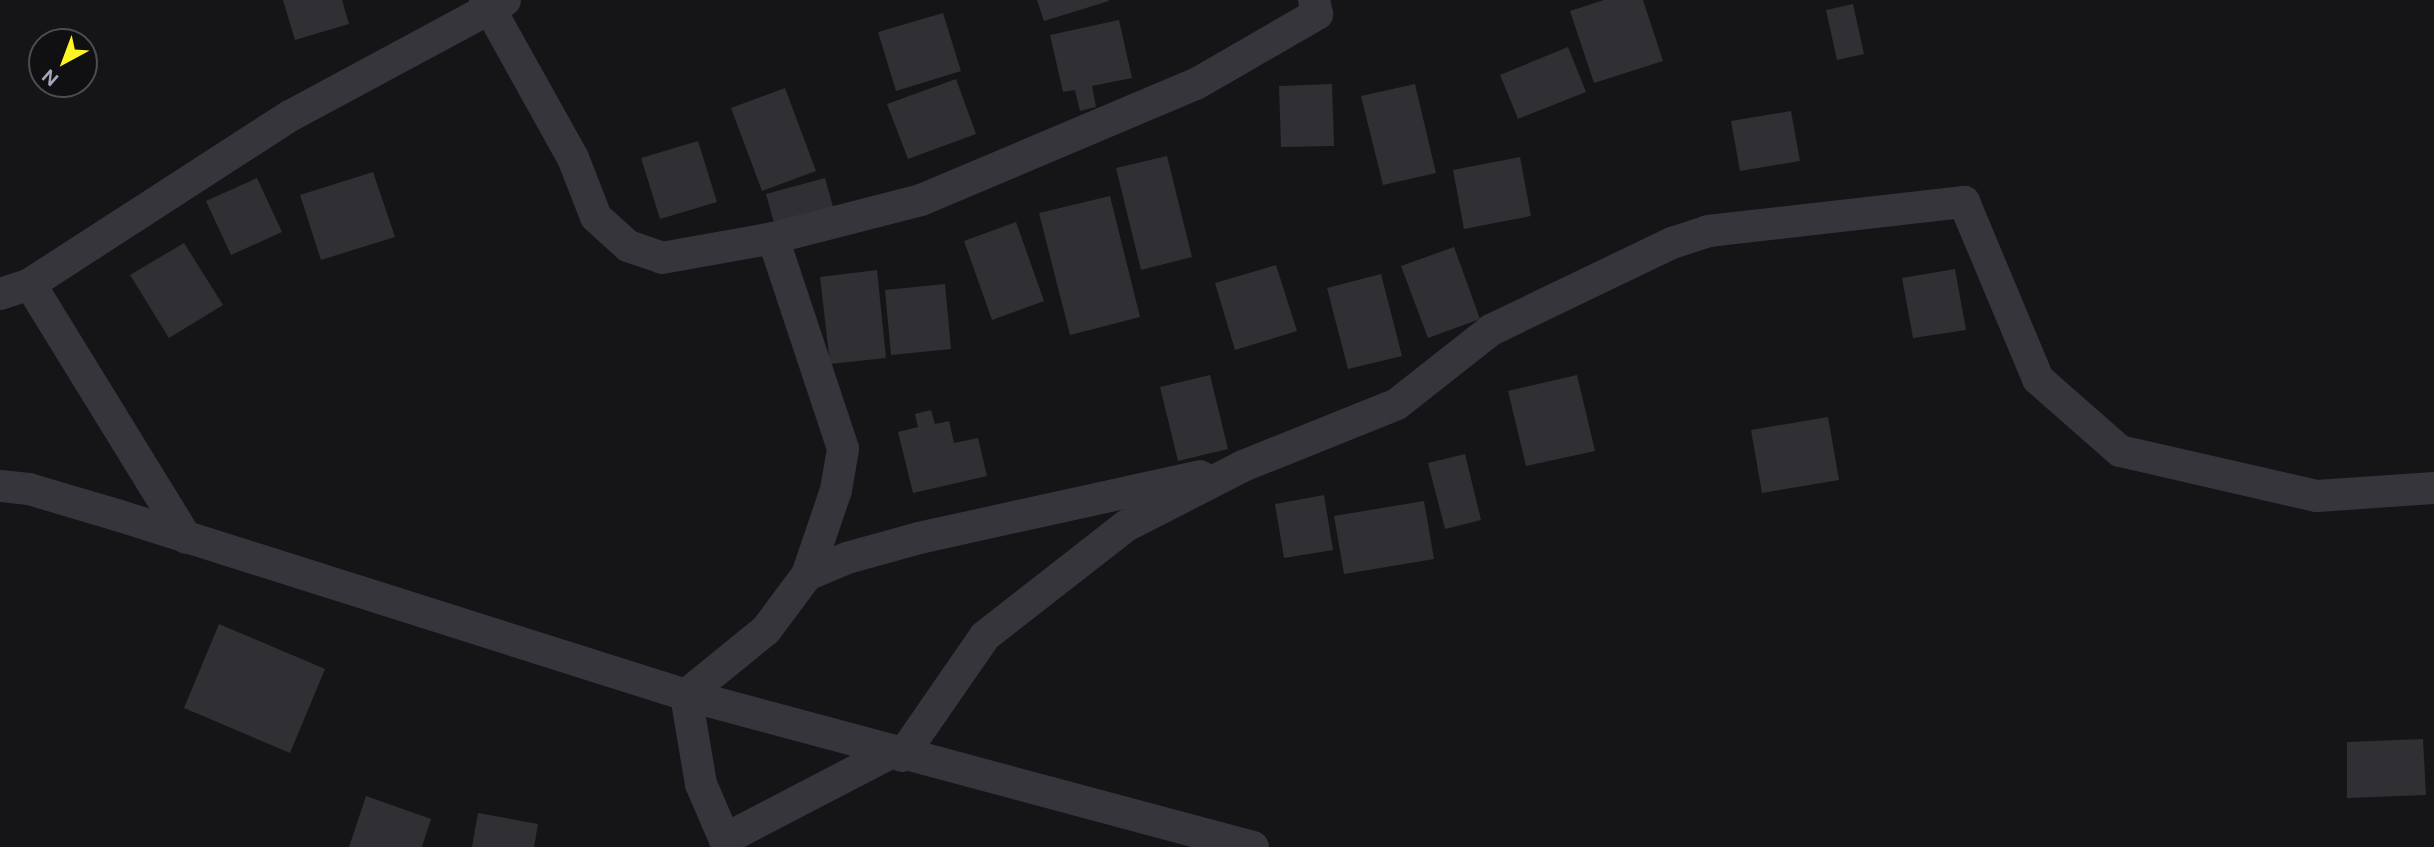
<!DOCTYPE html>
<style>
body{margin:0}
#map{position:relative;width:2434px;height:847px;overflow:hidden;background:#151517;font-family:"DM Sans",sans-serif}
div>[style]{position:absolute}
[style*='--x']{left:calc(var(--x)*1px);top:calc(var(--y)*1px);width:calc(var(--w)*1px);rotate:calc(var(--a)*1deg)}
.building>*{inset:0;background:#302f33}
.minor>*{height:32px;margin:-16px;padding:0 16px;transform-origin:16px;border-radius:16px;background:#36353c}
span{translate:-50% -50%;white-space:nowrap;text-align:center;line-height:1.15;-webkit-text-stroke:6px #101012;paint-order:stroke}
.north{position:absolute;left:28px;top:28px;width:70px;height:70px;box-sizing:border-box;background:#101012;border:2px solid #4c4c54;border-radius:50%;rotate:221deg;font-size:19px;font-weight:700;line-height:28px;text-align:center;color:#a5a5b8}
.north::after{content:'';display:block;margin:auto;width:24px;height:32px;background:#fff424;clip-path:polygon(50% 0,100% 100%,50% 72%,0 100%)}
</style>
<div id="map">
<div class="building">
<div style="clip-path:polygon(283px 0,342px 0,349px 24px,295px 40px)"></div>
<div style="clip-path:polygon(1037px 0,1108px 0,1109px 1px,1044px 21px)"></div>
<div style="clip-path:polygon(1604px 0,1643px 0,1663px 61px,1594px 83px,1570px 11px)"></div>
<div style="clip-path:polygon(1853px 4px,1864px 54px,1837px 60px,1826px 10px)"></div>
<div style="clip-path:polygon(943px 13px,961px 71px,896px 91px,878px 32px)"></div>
<div style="clip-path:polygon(1119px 20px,1132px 78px,1092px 86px,1096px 107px,1080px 111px,1075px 90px,1063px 92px,1050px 35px)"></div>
<div style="clip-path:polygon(1568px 47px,1586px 92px,1518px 119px,1500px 75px)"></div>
<div style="clip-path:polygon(956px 79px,976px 134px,908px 159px,887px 104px)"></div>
<div style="clip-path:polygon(1332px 84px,1334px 146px,1281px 147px,1279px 86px)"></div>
<div style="clip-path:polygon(1415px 84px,1436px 173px,1383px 185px,1361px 96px)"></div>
<div style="clip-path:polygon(785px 88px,816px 171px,762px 191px,731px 108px)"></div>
<div style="clip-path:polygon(1791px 111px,1800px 161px,1740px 171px,1731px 121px)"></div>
<div style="clip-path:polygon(698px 141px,717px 202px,660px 219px,641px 158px)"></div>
<div style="clip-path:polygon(1167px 156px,1192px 257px,1141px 270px,1116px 168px)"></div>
<div style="clip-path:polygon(1520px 157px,1531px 216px,1464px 229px,1453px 170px)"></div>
<div style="clip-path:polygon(373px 172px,395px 237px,321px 260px,300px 195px)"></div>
<div style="clip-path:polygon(257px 178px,282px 232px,231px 255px,206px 201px)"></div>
<div style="clip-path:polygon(825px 178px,833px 207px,774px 223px,766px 194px)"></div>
<div style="clip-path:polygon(1110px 196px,1140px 317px,1070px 335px,1039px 213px)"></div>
<div style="clip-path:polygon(1016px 222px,1044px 301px,992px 320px,964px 241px)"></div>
<div style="clip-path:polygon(184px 243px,223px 305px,169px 338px,130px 275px)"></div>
<div style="clip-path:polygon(1454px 247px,1480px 319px,1428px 338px,1401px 266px)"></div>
<div style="clip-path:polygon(1276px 265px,1297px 331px,1235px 350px,1215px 283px)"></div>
<div style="clip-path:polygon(1955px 269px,1966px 330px,1913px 338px,1902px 278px)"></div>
<div style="clip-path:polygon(877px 270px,886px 358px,830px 364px,820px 277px)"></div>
<div style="clip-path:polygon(1381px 274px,1402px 356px,1348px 369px,1327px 288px)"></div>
<div style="clip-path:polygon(945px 284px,951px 349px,891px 355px,885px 290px)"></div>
<div style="clip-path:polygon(1210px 375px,1228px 449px,1178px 461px,1160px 387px)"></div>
<div style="clip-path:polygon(1577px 375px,1595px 451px,1526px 466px,1508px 391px)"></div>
<div style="clip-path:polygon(931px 410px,935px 424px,949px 421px,954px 443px,978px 438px,987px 476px,913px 493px,898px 432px,918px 427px,915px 414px)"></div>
<div style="clip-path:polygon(1828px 417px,1839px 480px,1762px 493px,1751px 430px)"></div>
<div style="clip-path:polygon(1465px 454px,1481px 520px,1445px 529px,1428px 463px)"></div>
<div style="clip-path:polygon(1324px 495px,1333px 550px,1284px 558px,1275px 504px)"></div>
<div style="clip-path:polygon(1424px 501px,1434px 559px,1344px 574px,1334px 516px)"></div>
<div style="clip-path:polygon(219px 624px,325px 669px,290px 753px,184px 708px)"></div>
<div style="clip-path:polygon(2423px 739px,2426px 795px,2347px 798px,2347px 742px)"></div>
<div style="clip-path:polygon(366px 796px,431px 819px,422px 847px,349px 847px)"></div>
<div style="clip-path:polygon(478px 813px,538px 824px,534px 847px,472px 847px)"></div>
</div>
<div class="minor">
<div style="--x:485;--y:0;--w:181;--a:60.9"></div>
<div style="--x:573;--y:158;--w:63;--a:68.7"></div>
<div style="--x:596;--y:217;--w:43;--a:42.2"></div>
<div style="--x:628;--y:246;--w:36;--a:19"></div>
<div style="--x:662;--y:258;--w:113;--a:-10.2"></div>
<div style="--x:773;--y:238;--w:153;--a:-14.4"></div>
<div style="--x:921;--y:200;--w:298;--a:-22.9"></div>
<div style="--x:1196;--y:84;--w:140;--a:-30"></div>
<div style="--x:1317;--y:14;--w:14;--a:-102"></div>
<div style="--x:773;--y:238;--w:222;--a:71.6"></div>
<div style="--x:843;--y:449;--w:42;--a:99.7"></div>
<div style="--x:836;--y:490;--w:90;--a:108.8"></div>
<div style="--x:30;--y:284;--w:298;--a:58.4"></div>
<div style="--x:0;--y:294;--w:32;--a:-18"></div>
<div style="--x:30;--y:284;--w:310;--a:-32.9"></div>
<div style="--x:290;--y:116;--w:244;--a:-28.3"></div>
<div style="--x:0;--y:486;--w:29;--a:6"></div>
<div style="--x:29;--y:489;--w:92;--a:16.5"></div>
<div style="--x:117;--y:515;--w:597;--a:17.55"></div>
<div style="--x:686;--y:695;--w:587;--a:15.01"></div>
<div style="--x:902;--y:756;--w:146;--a:-55.3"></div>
<div style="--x:985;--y:636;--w:179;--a:-38"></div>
<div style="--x:1126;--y:526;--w:131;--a:-27.1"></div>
<div style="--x:1243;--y:466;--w:166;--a:-21.9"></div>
<div style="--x:1397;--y:404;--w:120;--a:-38.2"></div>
<div style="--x:1491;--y:330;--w:201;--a:-25.7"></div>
<div style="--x:1672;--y:243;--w:38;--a:-18"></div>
<div style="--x:1708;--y:231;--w:258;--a:-6.5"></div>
<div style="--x:1964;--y:202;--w:192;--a:67.3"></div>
<div style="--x:2038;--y:379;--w:109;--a:41.3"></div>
<div style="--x:2120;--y:451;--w:202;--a:12.9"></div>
<div style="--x:2317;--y:496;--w:117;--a:-3.9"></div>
<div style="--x:727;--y:838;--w:184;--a:-27.5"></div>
<div style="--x:728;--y:847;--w:69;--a:-113.2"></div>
<div style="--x:701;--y:784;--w:90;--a:-99.6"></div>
<div style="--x:686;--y:695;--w:103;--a:-39.1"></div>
<div style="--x:766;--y:630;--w:69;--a:-53.3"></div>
<div style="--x:807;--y:575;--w:43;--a:-23"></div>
<div style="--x:847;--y:558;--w:75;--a:-15.5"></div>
<div style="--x:919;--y:538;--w:288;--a:-12.4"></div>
</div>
<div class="north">N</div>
</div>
